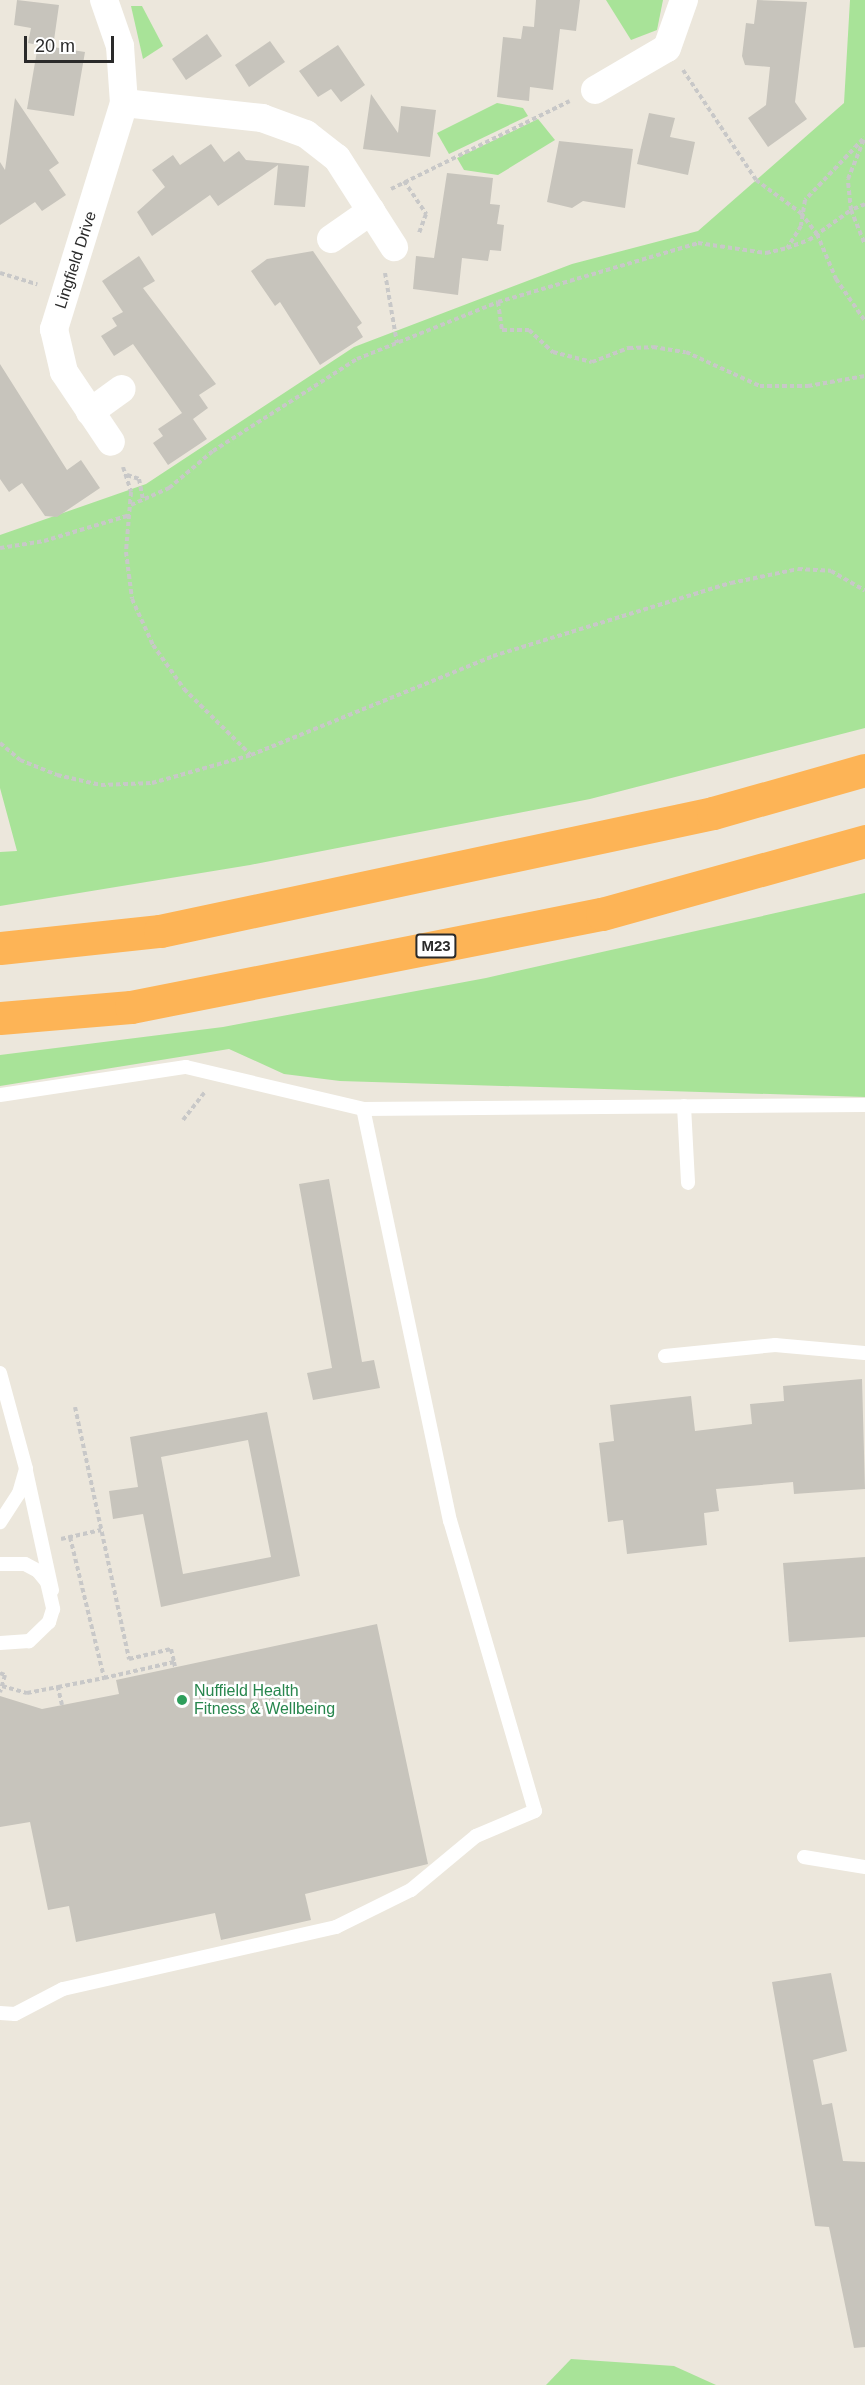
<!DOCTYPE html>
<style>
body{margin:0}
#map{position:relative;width:865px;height:2385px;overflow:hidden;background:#ece7dc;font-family:Arial,sans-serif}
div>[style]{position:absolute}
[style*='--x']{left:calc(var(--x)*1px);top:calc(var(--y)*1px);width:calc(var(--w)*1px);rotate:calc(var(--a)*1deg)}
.green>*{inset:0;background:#a8e398}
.building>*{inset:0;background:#c7c4bc}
.path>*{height:4px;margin-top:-2px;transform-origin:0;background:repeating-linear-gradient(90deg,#c8c8c8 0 4.5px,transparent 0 7.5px)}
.lane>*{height:14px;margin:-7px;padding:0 7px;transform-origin:7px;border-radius:7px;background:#fff}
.street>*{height:28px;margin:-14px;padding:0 14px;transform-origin:14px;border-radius:14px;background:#fff}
.highway>*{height:33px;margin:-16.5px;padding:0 16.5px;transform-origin:16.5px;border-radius:16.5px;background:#fdb456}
.dots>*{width:16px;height:16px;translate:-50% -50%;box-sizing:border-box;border:3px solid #fff;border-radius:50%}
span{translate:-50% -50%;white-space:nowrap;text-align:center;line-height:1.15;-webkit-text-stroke:5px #fff;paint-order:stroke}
.shield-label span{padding:2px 4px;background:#fff;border:2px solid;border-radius:4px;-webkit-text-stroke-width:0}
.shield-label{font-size:15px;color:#2a2a2a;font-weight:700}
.street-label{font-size:16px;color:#2a2a2a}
.leisure-label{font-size:16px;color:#27864d}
.left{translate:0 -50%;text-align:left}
.scale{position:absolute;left:24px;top:36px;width:90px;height:27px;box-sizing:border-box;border:3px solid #2a2a2a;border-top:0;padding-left:8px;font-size:18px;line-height:21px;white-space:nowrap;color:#2a2a2a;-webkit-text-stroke:4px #fff;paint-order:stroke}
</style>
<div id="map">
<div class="green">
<div style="clip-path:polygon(606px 0,663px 0,657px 30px,631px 40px)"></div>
<div style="clip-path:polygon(850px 0,865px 0,865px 728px,590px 799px,250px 865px,0 906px,0 852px,17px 851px,0 788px,0 535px,146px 484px,354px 347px,572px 264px,698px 231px,844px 103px)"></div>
<div style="clip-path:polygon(131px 6px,142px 6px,163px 46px,143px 59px)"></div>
<div style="clip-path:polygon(497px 103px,523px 108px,528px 116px,449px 154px,437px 133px)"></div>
<div style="clip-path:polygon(538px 119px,555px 140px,498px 175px,464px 170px,457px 158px)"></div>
<div style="clip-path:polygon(865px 893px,865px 1097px,340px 1081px,284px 1074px,229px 1049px,0 1086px,0 1055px,223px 1027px,486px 978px)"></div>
<div style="clip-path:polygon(571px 2359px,674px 2366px,716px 2385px,546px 2385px)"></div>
</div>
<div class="building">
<div style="clip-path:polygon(17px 0,59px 5px,53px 47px,85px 52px,74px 116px,27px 109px,38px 45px,28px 43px,31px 28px,14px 25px)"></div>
<div style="clip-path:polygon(536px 0,580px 0,576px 31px,560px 29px,553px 90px,530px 87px,529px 101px,497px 97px,503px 37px,521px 39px,523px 26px,534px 27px)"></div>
<div style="clip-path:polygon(757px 0,807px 2px,795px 102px,807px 119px,768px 147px,748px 118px,766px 105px,770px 67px,745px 65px,742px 56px,746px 23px,754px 24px)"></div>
<div style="clip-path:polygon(207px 34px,222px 56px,186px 80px,172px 59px)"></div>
<div style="clip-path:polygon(270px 41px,285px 62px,249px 87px,235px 65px)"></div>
<div style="clip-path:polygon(338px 45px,365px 85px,341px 102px,331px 89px,318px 97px,299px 71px)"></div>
<div style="clip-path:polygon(371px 94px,398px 133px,401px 106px,436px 110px,430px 157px,363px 149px)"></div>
<div style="clip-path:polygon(15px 98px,59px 163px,49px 170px,66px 195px,42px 211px,35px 202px,0 225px,0 162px,5px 170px)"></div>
<div style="clip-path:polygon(649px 113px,675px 118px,670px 137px,695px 142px,688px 175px,637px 164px)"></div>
<div style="clip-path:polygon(559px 141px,633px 149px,625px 208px,583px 201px,572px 208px,547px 202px)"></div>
<div style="clip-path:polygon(211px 144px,224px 162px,239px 151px,246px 160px,309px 166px,305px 207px,274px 205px,278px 165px,218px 206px,210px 195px,152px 236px,137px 212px,165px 187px,152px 170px,173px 155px,180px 165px)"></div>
<div style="clip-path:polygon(447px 173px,493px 178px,490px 204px,500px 205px,497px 224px,504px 225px,501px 251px,490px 250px,488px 261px,462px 258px,458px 295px,413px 289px,416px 256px,434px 258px)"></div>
<div style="clip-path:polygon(313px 251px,362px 323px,357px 327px,363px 337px,320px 365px,280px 302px,275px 306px,251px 271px,267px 259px)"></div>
<div style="clip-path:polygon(139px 256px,155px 281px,143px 288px,216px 384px,199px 395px,208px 408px,193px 419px,207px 439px,168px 465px,153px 443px,163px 436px,158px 429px,182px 413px,133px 344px,114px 356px,101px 336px,117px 326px,112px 318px,123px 312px,102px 281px)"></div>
<div style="clip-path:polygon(0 364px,67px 470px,81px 460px,100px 488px,57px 517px,45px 516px,22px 483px,9px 492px,0 479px)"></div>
<div style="clip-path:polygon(329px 1179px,362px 1362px,374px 1360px,380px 1388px,313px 1400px,307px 1373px,332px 1368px,299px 1184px)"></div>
<div style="clip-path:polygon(862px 1379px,865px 1489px,794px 1494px,793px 1482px,716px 1489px,719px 1511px,704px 1513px,707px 1545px,627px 1554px,623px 1520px,608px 1522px,599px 1443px,614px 1441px,610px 1405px,691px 1396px,695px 1431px,752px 1424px,750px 1404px,784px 1401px,783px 1386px)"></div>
<div style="clip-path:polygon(evenodd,267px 1412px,300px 1576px,161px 1607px,143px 1514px,113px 1519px,109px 1491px,138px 1487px,130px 1437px,267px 1412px,248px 1440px,271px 1557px,183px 1574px,161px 1457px,248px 1440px)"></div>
<div style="clip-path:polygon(865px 1557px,865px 1637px,789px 1642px,783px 1563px)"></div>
<div style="clip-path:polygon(377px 1624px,428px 1864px,305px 1894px,311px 1920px,221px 1940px,215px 1913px,76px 1942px,69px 1906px,48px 1910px,30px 1822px,0 1827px,0 1696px,42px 1709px,119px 1694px,116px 1680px)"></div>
<div style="clip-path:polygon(831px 1973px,847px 2051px,813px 2060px,822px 2105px,832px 2103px,843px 2161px,865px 2162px,865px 2347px,854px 2348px,829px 2227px,815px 2226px,772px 1982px)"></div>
</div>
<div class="path">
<div style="--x:683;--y:70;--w:132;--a:56.4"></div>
<div style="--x:756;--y:180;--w:56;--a:36.3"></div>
<div style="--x:801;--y:213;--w:26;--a:53"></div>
<div style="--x:817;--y:234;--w:49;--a:67.1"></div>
<div style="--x:836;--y:279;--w:51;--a:55.4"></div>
<div style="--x:863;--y:139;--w:84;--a:133.6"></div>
<div style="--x:805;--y:200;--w:26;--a:99"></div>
<div style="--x:801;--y:226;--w:26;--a:122"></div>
<div style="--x:787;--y:248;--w:23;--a:-20"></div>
<div style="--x:809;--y:240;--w:52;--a:-35.5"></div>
<div style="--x:851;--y:210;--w:31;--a:-96"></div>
<div style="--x:848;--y:179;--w:45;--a:-68"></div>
<div style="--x:404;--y:181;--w:40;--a:56"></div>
<div style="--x:426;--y:214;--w:20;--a:110"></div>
<div style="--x:391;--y:189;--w:199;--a:-26.2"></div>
<div style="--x:865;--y:204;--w:15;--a:157"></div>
<div style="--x:851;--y:210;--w:37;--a:68"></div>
<div style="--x:0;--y:273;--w:39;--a:17"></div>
<div style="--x:385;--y:273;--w:71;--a:80.3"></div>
<div style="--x:498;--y:302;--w:28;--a:82"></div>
<div style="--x:502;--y:330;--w:27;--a:0"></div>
<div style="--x:529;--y:330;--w:33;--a:43"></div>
<div style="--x:553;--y:352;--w:40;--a:14.4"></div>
<div style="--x:592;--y:362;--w:40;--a:-21"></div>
<div style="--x:629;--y:348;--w:24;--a:-2"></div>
<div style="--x:653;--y:347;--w:33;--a:9"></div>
<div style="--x:686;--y:352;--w:81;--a:24.7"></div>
<div style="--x:760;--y:386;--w:48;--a:0"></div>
<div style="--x:808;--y:386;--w:58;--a:-10"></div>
<div style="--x:123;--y:467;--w:26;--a:72"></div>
<div style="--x:131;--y:492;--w:60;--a:94.8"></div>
<div style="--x:126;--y:552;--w:47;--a:82.7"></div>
<div style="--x:132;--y:599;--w:51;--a:65.5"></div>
<div style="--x:153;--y:645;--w:54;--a:54.8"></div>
<div style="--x:184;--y:689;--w:93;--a:44.6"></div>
<div style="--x:127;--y:475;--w:13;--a:18"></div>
<div style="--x:139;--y:479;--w:21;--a:79"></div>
<div style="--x:131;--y:505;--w:42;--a:-24.1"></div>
<div style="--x:169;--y:488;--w:57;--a:-40.1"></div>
<div style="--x:213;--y:451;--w:171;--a:-32.6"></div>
<div style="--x:357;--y:359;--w:152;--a:-22"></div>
<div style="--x:498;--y:302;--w:209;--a:-16.4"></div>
<div style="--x:698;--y:243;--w:69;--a:8.4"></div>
<div style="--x:766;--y:253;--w:22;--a:-13"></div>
<div style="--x:0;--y:548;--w:45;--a:-9"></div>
<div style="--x:44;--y:541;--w:90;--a:-16.8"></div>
<div style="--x:0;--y:743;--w:26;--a:40"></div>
<div style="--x:20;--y:760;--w:40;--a:22"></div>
<div style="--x:57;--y:775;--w:45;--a:12.8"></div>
<div style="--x:101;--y:785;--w:51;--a:-2.2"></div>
<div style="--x:152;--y:783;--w:103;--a:-15.8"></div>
<div style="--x:251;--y:755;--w:261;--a:-22.2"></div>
<div style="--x:493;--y:656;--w:249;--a:-17.1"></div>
<div style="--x:731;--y:583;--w:68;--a:-11.8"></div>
<div style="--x:798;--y:569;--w:33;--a:3"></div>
<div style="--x:831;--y:571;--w:39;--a:30"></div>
<div style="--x:183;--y:1120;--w:36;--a:-52"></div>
<div style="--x:75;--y:1407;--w:258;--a:77.9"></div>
<div style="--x:129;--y:1659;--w:43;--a:-13.4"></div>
<div style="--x:171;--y:1649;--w:13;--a:77"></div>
<div style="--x:70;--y:1537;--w:145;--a:76.4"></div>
<div style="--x:104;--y:1678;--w:72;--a:-12.9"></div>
<div style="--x:174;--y:1662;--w:5;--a:79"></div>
<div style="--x:61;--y:1539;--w:41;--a:-12.7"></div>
<div style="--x:0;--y:1673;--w:5;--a:22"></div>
<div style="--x:5;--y:1675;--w:18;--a:106"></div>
<div style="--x:2;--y:1686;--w:26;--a:16"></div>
<div style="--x:27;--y:1693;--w:32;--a:-11"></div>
<div style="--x:62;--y:1705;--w:18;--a:-103"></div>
<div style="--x:58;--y:1687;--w:47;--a:-11.1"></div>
</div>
<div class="lane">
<div style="--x:0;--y:1095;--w:188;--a:-8.6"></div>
<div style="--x:186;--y:1067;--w:182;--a:13.3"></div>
<div style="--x:363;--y:1109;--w:502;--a:-0.46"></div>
<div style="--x:684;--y:1106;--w:77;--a:87"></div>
<div style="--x:665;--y:1356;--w:111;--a:-5.7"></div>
<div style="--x:775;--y:1345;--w:90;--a:5.1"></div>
<div style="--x:0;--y:1373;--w:99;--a:74.8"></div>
<div style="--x:26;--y:1469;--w:25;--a:106"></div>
<div style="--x:19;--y:1493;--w:35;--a:123"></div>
<div style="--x:26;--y:1471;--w:122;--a:77.7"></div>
<div style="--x:0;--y:1564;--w:25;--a:0"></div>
<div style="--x:25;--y:1564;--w:15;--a:28"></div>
<div style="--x:38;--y:1571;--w:14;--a:51"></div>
<div style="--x:47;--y:1582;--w:28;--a:77"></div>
<div style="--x:53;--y:1609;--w:14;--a:107"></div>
<div style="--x:49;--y:1622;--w:28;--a:136"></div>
<div style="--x:29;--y:1641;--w:29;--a:176"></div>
<div style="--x:804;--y:1857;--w:62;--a:9.3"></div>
<div style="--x:0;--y:2013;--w:15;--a:4"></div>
<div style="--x:15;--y:2014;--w:54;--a:-27.5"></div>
<div style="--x:63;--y:1989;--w:280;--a:-12.8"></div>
<div style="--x:336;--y:1927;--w:84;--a:-26.3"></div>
<div style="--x:411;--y:1890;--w:85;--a:-39.7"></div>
<div style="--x:476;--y:1836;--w:64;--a:-23"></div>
<div style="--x:535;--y:1811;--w:302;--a:-106.3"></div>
<div style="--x:450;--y:1521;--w:421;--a:-101.9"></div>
</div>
<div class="street">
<div style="--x:104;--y:0;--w:49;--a:70.8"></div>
<div style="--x:120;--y:46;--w:57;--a:86"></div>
<div style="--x:124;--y:103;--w:237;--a:107.2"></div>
<div style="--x:54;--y:329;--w:44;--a:76.9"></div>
<div style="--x:64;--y:372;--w:84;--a:56.1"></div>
<div style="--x:595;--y:90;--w:83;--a:-30.3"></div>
<div style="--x:667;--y:48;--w:51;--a:-70.5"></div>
<div style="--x:124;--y:103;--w:139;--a:6.2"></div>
<div style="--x:262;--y:118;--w:47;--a:20"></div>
<div style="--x:306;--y:134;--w:39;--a:38"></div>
<div style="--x:337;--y:158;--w:106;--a:57.4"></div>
<div style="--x:331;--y:239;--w:49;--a:-35"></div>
<div style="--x:90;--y:412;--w:39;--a:-36"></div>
</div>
<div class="highway">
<div style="--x:0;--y:948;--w:161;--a:-6.1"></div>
<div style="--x:160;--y:931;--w:565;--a:-12.05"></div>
<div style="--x:713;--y:813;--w:158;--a:-15.8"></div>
<div style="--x:0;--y:1018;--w:131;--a:-4.8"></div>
<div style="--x:131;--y:1007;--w:480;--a:-11.2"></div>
<div style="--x:602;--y:914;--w:273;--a:-15.5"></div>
</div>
<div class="dots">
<div style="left:182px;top:1700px;background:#2e9e5b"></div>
</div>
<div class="shield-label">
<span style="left:436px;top:946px">M23</span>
</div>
<div class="street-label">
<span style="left:76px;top:260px;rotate:-72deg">Lingfield Drive</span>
</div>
<div class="leisure-label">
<span class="left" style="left:194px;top:1700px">Nuffield Health<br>Fitness &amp; Wellbeing</span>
</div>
<div class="scale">20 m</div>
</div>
